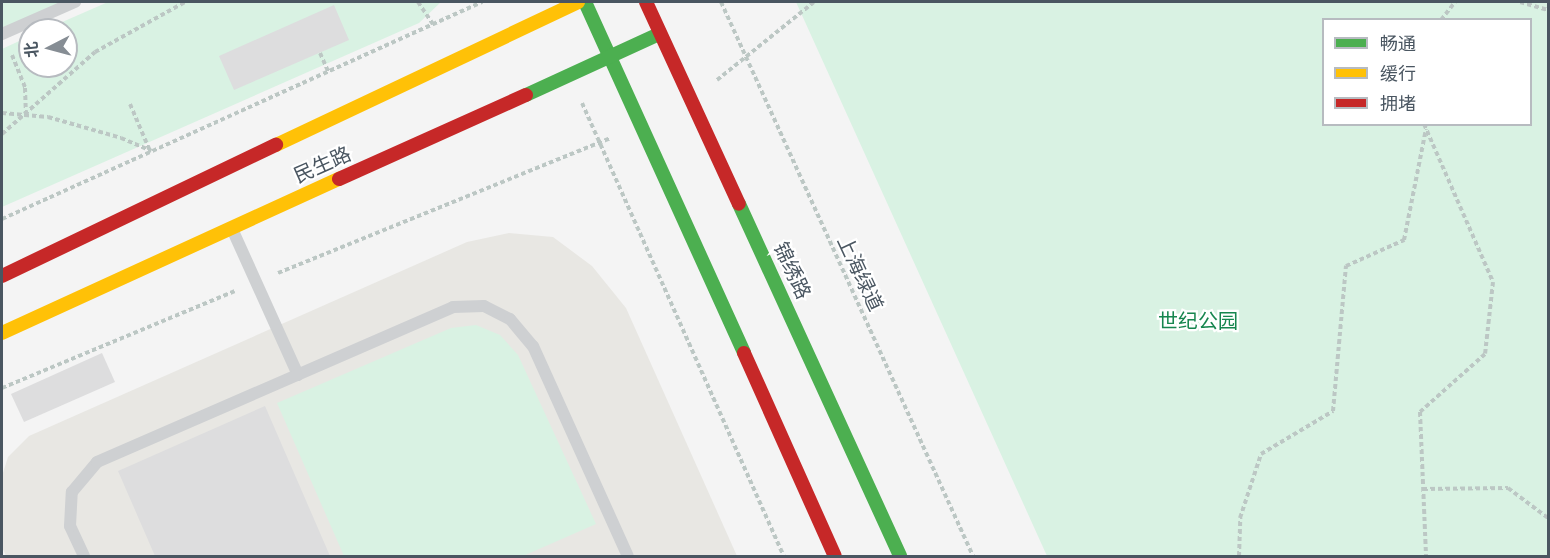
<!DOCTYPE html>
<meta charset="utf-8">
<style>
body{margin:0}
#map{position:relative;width:1550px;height:558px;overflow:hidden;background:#f4f4f4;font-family:"Source Sans 3","Noto Sans SC",sans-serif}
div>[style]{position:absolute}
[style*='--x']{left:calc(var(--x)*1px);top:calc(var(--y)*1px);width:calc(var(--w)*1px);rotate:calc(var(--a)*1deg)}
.commercial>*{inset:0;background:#e8e7e3}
.green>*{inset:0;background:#d9f2e3}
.building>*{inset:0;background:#ddddde}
.path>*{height:4px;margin-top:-2px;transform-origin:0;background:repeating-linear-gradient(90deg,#bcc7c4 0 4.5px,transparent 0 7.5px)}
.lane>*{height:12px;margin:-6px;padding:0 6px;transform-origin:6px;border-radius:6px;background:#ced0d2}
.fast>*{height:14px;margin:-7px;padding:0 7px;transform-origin:7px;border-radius:7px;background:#4caf50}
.slow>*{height:14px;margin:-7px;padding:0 7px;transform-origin:7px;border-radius:7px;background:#ffc107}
.jam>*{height:14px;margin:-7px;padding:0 7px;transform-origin:7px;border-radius:7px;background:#c62828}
span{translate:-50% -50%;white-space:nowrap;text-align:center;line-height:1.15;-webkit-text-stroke:4.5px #fff;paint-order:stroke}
.street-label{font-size:20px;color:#4a5661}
.park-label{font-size:20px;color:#17864f}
.frame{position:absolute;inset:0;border:3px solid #4a5661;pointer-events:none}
.legend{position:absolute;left:1322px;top:18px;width:210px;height:108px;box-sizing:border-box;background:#fff;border:2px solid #b7bbc0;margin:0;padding:8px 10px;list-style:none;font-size:18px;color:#4a5661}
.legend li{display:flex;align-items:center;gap:12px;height:30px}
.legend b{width:30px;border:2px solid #b7bbc0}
.north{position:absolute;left:18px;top:18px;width:60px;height:60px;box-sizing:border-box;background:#fff;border:2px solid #b7bbc0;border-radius:50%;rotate:264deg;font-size:16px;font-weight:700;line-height:24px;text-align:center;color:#4a5661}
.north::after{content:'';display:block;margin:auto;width:21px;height:27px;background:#868d94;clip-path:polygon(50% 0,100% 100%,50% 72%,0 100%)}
</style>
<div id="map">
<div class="commercial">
<div style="clip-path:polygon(509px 233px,553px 237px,592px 266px,626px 308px,737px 556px,6px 556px,2px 547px,2px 476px,8px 457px,29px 436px,467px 242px)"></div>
</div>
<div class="green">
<div style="clip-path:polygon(2px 2px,75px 2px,2px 34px)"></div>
<div style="clip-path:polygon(108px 2px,441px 2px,419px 23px,2px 207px,2px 49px,30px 36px,30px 66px,66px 66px,66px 30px,44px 30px)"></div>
<div style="clip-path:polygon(evenodd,796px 2px,1548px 2px,1548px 556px,1047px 556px,796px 2px,1324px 20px,1530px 20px,1530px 124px,1324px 124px,1324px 20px)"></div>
<div style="clip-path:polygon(476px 325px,500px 335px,518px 355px,596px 524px,523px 556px,344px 556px,277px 403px,451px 328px)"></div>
</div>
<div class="building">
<div style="clip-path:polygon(334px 5px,349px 40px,234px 90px,219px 56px)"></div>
<div style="clip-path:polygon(102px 353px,115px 382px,24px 422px,11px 394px)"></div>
<div style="clip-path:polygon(265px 406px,330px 556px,155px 556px,118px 471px)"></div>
</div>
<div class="path">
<div style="--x:418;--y:2;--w:27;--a:56"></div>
<div style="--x:721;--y:2;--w:609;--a:65.54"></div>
<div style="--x:1520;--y:2;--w:29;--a:16"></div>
<div style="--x:1441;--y:20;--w:23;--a:-52"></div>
<div style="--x:320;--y:53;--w:20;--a:66"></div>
<div style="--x:12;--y:55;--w:35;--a:68"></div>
<div style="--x:25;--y:88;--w:26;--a:88"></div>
<div style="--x:717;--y:80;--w:124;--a:-38.8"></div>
<div style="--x:582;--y:103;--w:496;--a:66"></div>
<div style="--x:130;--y:104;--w:51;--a:66.9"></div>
<div style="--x:2;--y:113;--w:46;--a:5"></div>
<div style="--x:48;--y:117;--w:76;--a:16"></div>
<div style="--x:121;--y:138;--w:33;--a:23"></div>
<div style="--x:1424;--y:124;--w:172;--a:66.4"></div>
<div style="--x:1493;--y:282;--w:72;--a:96.3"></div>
<div style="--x:1485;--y:354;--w:87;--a:138.3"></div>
<div style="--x:1420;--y:412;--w:144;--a:87.6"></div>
<div style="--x:2;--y:134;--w:124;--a:-41.4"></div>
<div style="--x:95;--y:52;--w:103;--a:-29.1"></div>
<div style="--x:2;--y:219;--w:527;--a:-24.33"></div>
<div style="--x:278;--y:273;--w:358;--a:-22.1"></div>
<div style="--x:2;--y:388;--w:252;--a:-22.6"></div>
<div style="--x:1423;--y:489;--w:85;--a:-0.7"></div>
<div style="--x:1508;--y:488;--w:50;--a:36.9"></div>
<div style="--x:1239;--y:556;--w:38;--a:-88"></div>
<div style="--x:1240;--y:518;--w:67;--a:-71.8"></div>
<div style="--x:1261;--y:454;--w:84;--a:-30.8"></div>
<div style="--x:1333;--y:411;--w:146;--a:-84.9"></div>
<div style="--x:1346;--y:266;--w:64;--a:-24.1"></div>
<div style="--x:1404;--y:240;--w:113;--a:-78.8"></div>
</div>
<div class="lane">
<div style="--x:2;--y:34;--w:80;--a:-23.7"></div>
<div style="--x:233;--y:231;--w:158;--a:65.7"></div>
<div style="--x:84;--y:556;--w:33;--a:-115"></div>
<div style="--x:70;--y:526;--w:34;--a:-87"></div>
<div style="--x:72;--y:492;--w:39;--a:-50"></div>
<div style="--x:97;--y:462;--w:388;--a:-23.5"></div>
<div style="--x:453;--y:307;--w:31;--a:-2"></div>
<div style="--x:484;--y:306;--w:29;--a:27"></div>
<div style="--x:510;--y:319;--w:35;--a:50"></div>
<div style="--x:533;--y:346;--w:230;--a:65.7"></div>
</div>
<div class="fast">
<div style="--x:585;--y:2;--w:385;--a:65.6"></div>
<div style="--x:526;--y:95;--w:146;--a:-24.6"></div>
<div style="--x:739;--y:204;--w:387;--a:65.4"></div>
</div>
<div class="slow">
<div style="--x:276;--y:145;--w:334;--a:-25.3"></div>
<div style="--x:2;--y:333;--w:371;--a:-24.6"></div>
</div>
<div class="jam">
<div style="--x:646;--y:2;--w:222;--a:65.3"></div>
<div style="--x:339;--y:179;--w:205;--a:-24.2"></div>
<div style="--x:2;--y:276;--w:304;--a:-25.6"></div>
<div style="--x:744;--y:353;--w:222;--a:65.9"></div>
</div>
<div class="street-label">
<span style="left:323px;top:166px;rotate:-24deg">民生路</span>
<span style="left:791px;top:271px;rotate:65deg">锦绣路</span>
<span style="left:859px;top:274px;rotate:65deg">上海绿道</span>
</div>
<div class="park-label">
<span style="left:1198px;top:322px">世纪公园</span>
</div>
<div class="frame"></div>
<ul class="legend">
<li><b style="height:8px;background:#4caf50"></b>畅通</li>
<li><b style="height:8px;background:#ffc107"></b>缓行</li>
<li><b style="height:8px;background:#c62828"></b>拥堵</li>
</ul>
<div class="north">北</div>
</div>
